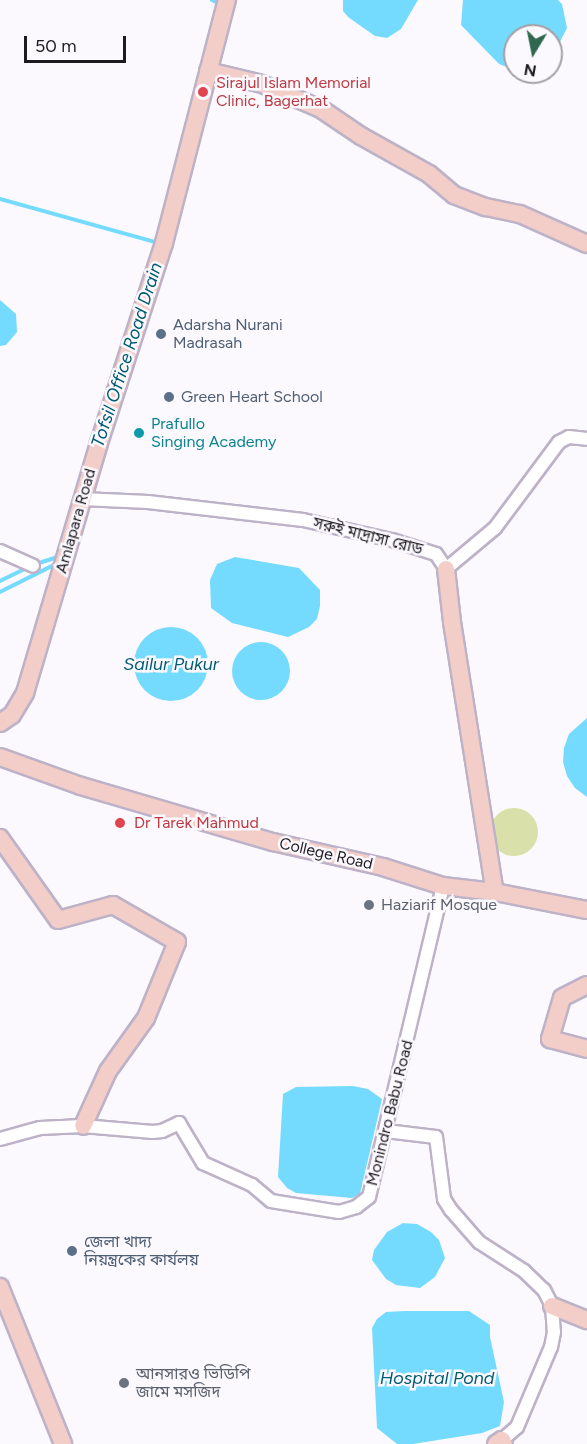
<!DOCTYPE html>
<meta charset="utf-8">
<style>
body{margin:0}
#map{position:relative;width:587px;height:1444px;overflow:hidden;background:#fbf9fe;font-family:Figtree,"Noto Sans Bengali",sans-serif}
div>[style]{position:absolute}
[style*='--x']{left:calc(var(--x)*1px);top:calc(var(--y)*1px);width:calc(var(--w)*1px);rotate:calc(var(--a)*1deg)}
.green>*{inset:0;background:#dae0a9}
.round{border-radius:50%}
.water>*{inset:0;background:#75dbfe}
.stream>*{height:4px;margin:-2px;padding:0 2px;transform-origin:2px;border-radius:2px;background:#75dbfe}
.roads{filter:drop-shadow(2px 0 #bdb2c7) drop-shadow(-2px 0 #bdb2c7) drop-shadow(0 2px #bdb2c7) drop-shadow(0 -2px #bdb2c7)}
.street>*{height:12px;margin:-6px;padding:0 6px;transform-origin:6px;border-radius:6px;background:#fff}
.secondary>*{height:16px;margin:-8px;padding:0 8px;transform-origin:8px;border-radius:8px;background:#f3cec8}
.dots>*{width:16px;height:16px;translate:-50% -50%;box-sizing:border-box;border:3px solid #fbf9fe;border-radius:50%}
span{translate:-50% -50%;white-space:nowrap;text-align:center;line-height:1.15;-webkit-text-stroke:5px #fbf9fe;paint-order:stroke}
.health-label{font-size:16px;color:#be3a42}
.left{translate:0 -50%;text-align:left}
.service-label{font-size:16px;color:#4e5e75}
.culture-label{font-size:16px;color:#0d838f}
.street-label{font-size:16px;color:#1e1a22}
.worship-label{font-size:16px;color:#5b616d}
.water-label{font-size:18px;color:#005c73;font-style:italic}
.north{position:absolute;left:503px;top:24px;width:60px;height:60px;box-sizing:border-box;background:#fbf9fe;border:2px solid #a3a0a6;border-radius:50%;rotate:190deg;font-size:16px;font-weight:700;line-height:24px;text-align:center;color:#1e1a22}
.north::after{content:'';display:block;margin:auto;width:21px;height:27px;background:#30684f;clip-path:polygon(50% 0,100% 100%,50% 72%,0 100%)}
.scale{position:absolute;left:24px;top:36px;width:102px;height:27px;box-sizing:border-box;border:3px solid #1e1a22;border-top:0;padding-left:8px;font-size:18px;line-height:21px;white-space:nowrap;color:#1e1a22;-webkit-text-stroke:4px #fbf9fe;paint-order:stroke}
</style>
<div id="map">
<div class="green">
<div class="round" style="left:490px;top:808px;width:48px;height:48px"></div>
</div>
<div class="water">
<div style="clip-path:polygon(343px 0,418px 0,401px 29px,387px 38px,375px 36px,348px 17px,343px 11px)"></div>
<div style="clip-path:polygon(463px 0,558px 0,562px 4px,567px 28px,551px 59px,551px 36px,515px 36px,515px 70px,499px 64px,461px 25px)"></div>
<div style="clip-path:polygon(0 300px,16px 314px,17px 332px,6px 345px,0 346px)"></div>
<div style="clip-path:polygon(235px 557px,299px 568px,320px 590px,320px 606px,317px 619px,309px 627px,288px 637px,232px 623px,211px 608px,210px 580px,217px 564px)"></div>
<div class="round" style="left:134px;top:627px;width:74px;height:74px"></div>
<div class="round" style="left:232px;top:642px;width:58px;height:58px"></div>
<div style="clip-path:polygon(587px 718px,587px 797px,575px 788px,567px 776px,563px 762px,564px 748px,569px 734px)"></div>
<div style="clip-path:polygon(353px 1086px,368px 1089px,382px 1099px,360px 1194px,352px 1198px,296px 1193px,287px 1188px,278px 1177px,283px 1094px,296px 1087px)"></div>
<div style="clip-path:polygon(403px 1223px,417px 1224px,431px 1232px,439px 1240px,445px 1258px,435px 1277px,420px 1288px,396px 1285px,386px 1279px,372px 1260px,374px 1250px,387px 1232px)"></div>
<div style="clip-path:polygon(405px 1311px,469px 1311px,490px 1325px,490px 1337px,504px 1402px,500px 1426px,482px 1433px,413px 1444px,397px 1444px,377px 1428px,372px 1328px,377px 1319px,386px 1312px)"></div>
</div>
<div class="stream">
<div style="--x:212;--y:0;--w:9;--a:27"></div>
<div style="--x:0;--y:199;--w:165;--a:15.5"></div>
<div style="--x:36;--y:564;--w:25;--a:-18"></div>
<div style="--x:0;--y:581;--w:32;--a:-26"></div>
<div style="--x:0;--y:592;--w:65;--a:-26.6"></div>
</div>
<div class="roads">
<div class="street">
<div style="--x:82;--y:499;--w:66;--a:2.6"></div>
<div style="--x:148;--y:502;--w:156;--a:6.6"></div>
<div style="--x:303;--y:520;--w:91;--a:12.7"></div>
<div style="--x:392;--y:540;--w:46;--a:17.7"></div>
<div style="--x:436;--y:554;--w:18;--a:56"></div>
<div style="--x:446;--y:569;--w:64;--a:-39.9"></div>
<div style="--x:495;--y:528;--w:107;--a:-53.3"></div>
<div style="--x:559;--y:442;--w:11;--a:-27"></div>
<div style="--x:569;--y:437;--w:18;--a:6"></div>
<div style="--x:0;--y:551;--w:36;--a:24"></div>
<div style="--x:386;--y:1131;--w:50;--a:6.8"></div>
<div style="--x:436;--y:1137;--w:63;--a:82.6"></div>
<div style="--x:444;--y:1199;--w:13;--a:58"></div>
<div style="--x:451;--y:1210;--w:43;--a:48.8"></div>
<div style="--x:479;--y:1242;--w:54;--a:32.8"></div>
<div style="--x:524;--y:1271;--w:28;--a:44"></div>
<div style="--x:544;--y:1290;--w:18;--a:63"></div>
<div style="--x:552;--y:1306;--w:26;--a:86"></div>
<div style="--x:554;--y:1332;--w:15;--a:101"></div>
<div style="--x:551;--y:1347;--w:87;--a:113"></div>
<div style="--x:517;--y:1427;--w:20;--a:139"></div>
<div style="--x:0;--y:1139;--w:41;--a:-15.4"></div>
<div style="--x:40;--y:1128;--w:43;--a:-2.7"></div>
<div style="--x:83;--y:1126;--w:70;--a:4.9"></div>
<div style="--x:153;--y:1132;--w:9;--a:-6"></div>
<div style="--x:162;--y:1131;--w:19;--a:-25"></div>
<div style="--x:179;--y:1123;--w:47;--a:59"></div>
<div style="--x:203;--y:1163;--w:54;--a:24.2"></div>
<div style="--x:252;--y:1185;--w:25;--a:40"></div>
<div style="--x:271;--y:1201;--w:69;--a:9.2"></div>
<div style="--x:339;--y:1212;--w:18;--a:-16"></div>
<div style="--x:356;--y:1207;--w:16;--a:-38"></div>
<div style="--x:369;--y:1197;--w:320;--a:-76.6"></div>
</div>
<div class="secondary">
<div style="--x:208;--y:71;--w:56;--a:13.5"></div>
<div style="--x:262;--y:84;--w:64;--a:23"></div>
<div style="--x:321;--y:109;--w:48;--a:34"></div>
<div style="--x:361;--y:136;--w:78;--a:29.2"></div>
<div style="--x:429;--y:174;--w:33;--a:40"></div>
<div style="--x:454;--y:195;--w:34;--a:21"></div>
<div style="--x:486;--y:207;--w:35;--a:12"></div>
<div style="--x:520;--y:214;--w:73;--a:24.1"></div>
<div style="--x:446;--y:569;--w:53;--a:83.5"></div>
<div style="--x:452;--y:622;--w:273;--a:81"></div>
<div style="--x:0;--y:723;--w:14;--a:-34"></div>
<div style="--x:12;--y:715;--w:26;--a:-59"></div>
<div style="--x:25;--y:693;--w:261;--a:-73.5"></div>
<div style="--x:99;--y:443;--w:210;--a:-72"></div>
<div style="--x:164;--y:243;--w:251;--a:-75.5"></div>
<div style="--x:0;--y:757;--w:86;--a:19.7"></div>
<div style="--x:81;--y:786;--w:200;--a:16.3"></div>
<div style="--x:273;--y:842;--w:113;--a:12.8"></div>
<div style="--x:383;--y:867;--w:63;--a:17.6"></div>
<div style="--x:443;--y:886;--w:52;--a:6.6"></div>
<div style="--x:495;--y:892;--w:94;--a:11.1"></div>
<div style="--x:0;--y:838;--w:100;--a:54.7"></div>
<div style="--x:58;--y:920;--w:57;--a:-15.3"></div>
<div style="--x:113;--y:905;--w:74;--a:30"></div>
<div style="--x:177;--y:942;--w:82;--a:112.2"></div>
<div style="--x:146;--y:1018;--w:65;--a:125.6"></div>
<div style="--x:108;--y:1071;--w:60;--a:114.4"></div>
<div style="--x:587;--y:985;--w:28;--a:153"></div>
<div style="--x:562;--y:998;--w:43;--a:106.3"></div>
<div style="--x:550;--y:1039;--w:38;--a:15"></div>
<div style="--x:0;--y:1287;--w:169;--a:68.1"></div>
<div style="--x:552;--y:1306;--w:38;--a:22"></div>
<div style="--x:496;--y:1444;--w:7;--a:-34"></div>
<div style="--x:502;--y:1440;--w:4;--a:63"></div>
</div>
</div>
<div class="dots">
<div style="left:203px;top:92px;background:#e0444e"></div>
<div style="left:161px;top:334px;background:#5c6f8a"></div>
<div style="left:169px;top:397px;background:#5c6f8a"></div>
<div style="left:139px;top:433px;background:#0f9aa8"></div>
<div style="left:120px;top:823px;background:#e0444e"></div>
<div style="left:369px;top:905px;background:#6b7280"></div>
<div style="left:72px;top:1251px;background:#5c6f8a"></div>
<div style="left:124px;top:1383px;background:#6b7280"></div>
</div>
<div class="health-label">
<span class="left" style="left:216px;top:92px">Sirajul Islam Memorial<br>Clinic, Bagerhat</span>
<span class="left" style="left:134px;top:823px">Dr Tarek Mahmud</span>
</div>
<div class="service-label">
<span class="left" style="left:173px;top:334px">Adarsha Nurani<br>Madrasah</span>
<span class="left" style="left:181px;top:397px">Green Heart School</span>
<span class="left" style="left:84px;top:1251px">জেলা খাদ্য<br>নিয়ন্ত্রকের কার্যলয়</span>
</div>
<div class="culture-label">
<span class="left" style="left:151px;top:433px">Prafullo<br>Singing Academy</span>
</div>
<div class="street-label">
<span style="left:76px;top:521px;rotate:-74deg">Amlapara Road</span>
<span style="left:368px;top:536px;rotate:14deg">সরুই মাদ্রাসা রোড</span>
<span style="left:326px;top:854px;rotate:13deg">College Road</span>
<span style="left:390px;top:1113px;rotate:-76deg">Monindro Babu Road</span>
</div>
<div class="worship-label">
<span class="left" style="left:381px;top:905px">Haziarif Mosque</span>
<span class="left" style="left:136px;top:1383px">আনসারও ভিডিপি<br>জামে মসজিদ</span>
</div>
<div class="water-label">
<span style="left:127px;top:355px;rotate:-72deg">Tofsil Office Road Drain</span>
<span style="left:171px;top:664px">Sailur Pukur</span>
<span style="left:437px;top:1378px">Hospital Pond</span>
</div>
<div class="north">N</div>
<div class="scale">50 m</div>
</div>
